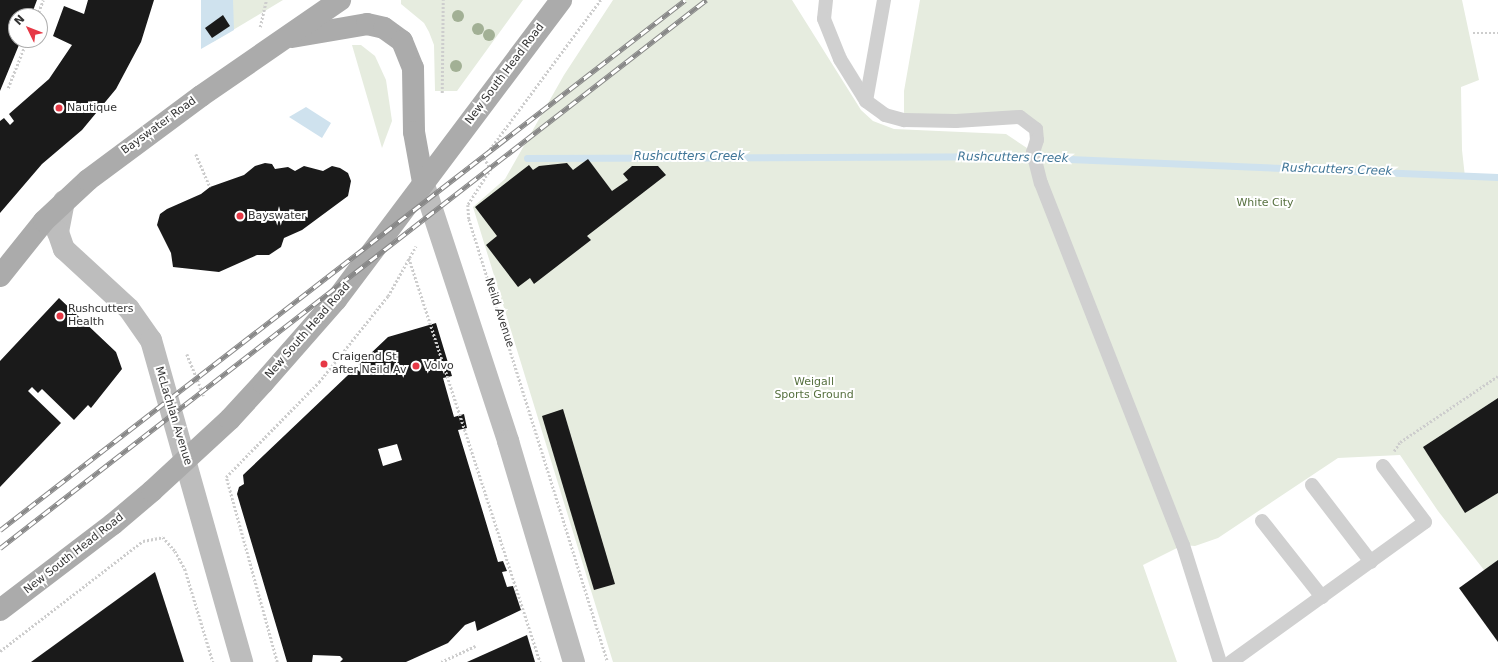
<!DOCTYPE html>
<style>
body{margin:0}
#map{position:relative;width:1498px;height:662px;overflow:hidden;background:#fff;font-family:"DejaVu Sans",sans-serif}
div>[style]{position:absolute}
[style*='--x']{left:calc(var(--x)*1px);top:calc(var(--y)*1px);width:calc(var(--w)*1px);rotate:calc(var(--a)*1deg)}
.green>*{inset:0;background:#e6ecdf}
.water>*{inset:0;background:#cfe2ee}
.stream>*{height:7px;margin:-3.5px;padding:0 3.5px;transform-origin:3.5px;border-radius:3.5px;background:#cfe2ee}
.building>*{inset:0;background:#1a1a1a}
.path>*{height:2.5px;margin-top:-1.25px;transform-origin:0;background:repeating-linear-gradient(90deg,#cdcdcd 0 2px,transparent 0 4px)}
.service>*{height:14px;margin:-7px;padding:0 7px;transform-origin:7px;border-radius:7px;background:#d0d0d0}
.secondary>*{height:22px;margin:-11px;padding:0 11px;transform-origin:11px;border-radius:11px;background:#bdbdbd}
.primary>*{height:22px;margin:-11px;padding:0 11px;transform-origin:11px;border-radius:11px;background:#ababab}
.rail>*{height:4.5px;margin-top:-2.25px;transform-origin:0;background:repeating-linear-gradient(90deg,#fff 0 9px,#888 0 18px);box-sizing:border-box;border-block:1px solid #888}
.trees>*{width:12px;height:12px;margin:-6px;border-radius:50%;background:#a2b095}
.dots>*{width:11px;height:11px;translate:-50% -50%;box-sizing:border-box;border:2px solid #fff;border-radius:50%}
span{translate:-50% -50%;white-space:nowrap;text-align:center;line-height:1.15;-webkit-text-stroke:4px #fff;paint-order:stroke}
.street-label{font-size:11px;color:#333}
.poi-label{font-size:11px;color:#333}
.left{translate:0 -50%;text-align:left}
.park-label{font-size:11px;color:#56703f}
.water-label{font-size:12px;color:#3f7597;font-style:italic}
.north{position:absolute;left:8px;top:8px;width:40px;height:40px;box-sizing:border-box;background:#fff;border:1px solid #adadad;border-radius:50%;rotate:313deg;font-size:11px;font-weight:700;line-height:16px;text-align:center;color:#333}
.north::after{content:'';display:block;margin:auto;width:14px;height:18px;background:#e63946;clip-path:polygon(50% 0,100% 100%,50% 72%,0 100%)}
</style>
<div id="map">
<div class="green">
<div style="clip-path:polygon(215px 0,283px 0,213px 42px)"></div>
<div style="clip-path:polygon(401px 0,523px 0,457px 91px,435px 91px,434px 45px,429px 32px,424px 23px,401px 4px)"></div>
<div style="clip-path:polygon(613px 0,792px 0,861px 110px,873px 121px,894px 129px,1006px 134px,1033px 152px,1028px 120px,904px 120px,904px 91px,920px 0,1462px 0,1479px 80px,1461px 87px,1462px 150px,1465px 177px,1498px 176px,1498px 588px,1438px 511px,1400px 455px,1338px 458px,1218px 538px,1195px 546px,1183px 545px,1143px 565px,1177px 662px,613px 662px,473px 207px,505px 179px,564px 75px)"></div>
<div style="clip-path:polygon(352px 45px,361px 45px,375px 56px,386px 80px,392px 121px,382px 148px)"></div>
</div>
<div class="water">
<div style="clip-path:polygon(201px 0,233px 0,234px 30px,201px 49px)"></div>
<div style="clip-path:polygon(306px 107px,331px 123px,322px 138px,289px 117px)"></div>
</div>
<div class="stream">
<div style="--x:527;--y:158;--w:470;--a:-0.2"></div>
<div style="--x:997;--y:156;--w:501;--a:2.4"></div>
</div>
<div class="building">
<div style="clip-path:polygon(0 0,37px 0,31px 16px,16px 16px,16px 40px,21px 40px,0 91px)"></div>
<div style="clip-path:polygon(88px 0,154px 0,141px 42px,116px 89px,82px 130px,42px 164px,0 213px,0 121px,4px 118px,10px 125px,14px 121px,9px 114px,49px 79px,72px 45px,53px 36px,64px 6px,84px 14px)"></div>
<div style="clip-path:polygon(223px 15px,230px 26px,212px 38px,205px 28px)"></div>
<div style="clip-path:polygon(588px 159px,612px 191px,628px 180px,623px 174px,632px 166px,658px 166px,666px 175px,587px 236px,591px 240px,534px 284px,530px 278px,518px 287px,486px 245px,497px 236px,475px 207px,529px 165px,533px 170px,539px 166px,567px 163px,573px 170px)"></div>
<div style="clip-path:polygon(265px 163px,272px 164px,275px 169px,288px 167px,295px 171px,304px 166px,323px 171px,332px 166px,340px 168px,348px 173px,351px 181px,348px 196px,302px 230px,284px 238px,281px 247px,269px 255px,257px 255px,219px 272px,173px 267px,171px 253px,157px 225px,160px 214px,167px 209px,201px 194px,210px 187px,244px 175px,255px 166px)"></div>
<div style="clip-path:polygon(59px 298px,116px 352px,122px 369px,91px 408px,88px 405px,74px 420px,42px 389px,38px 393px,32px 387px,28px 391px,61px 423px,0 487px,0 361px)"></div>
<div style="clip-path:polygon(evenodd,436px 323px,452px 376px,443px 378px,454px 417px,464px 414px,467px 428px,458px 430px,498px 562px,503px 561px,507px 571px,502px 572px,507px 587px,513px 586px,521px 610px,477px 631px,475px 621px,465px 625px,448px 643px,406px 662px,340px 662px,343px 659px,340px 656px,313px 655px,312px 662px,287px 662px,237px 494px,239px 487px,244px 484px,243px 475px,388px 337px,436px 323px,397px 444px,402px 460px,383px 466px,378px 449px,397px 444px)"></div>
<div style="clip-path:polygon(1498px 398px,1498px 493px,1465px 513px,1423px 447px)"></div>
<div style="clip-path:polygon(563px 409px,615px 584px,594px 590px,542px 416px)"></div>
<div style="clip-path:polygon(1498px 560px,1498px 642px,1459px 588px)"></div>
<div style="clip-path:polygon(155px 572px,184px 662px,31px 662px)"></div>
<div style="clip-path:polygon(527px 635px,535px 662px,467px 662px)"></div>
</div>
<div class="path">
<div style="--x:601;--y:0;--w:197;--a:126.5"></div>
<div style="--x:484;--y:158;--w:13;--a:58"></div>
<div style="--x:491;--y:169;--w:43;--a:122.6"></div>
<div style="--x:468;--y:205;--w:14;--a:86"></div>
<div style="--x:469;--y:219;--w:464;--a:72.6"></div>
<div style="--x:37;--y:16;--w:17;--a:-69"></div>
<div style="--x:260;--y:27;--w:28;--a:-77"></div>
<div style="--x:1473;--y:33;--w:25;--a:0"></div>
<div style="--x:8;--y:88;--w:52;--a:-68.4"></div>
<div style="--x:442;--y:93;--w:93;--a:-89.4"></div>
<div style="--x:196;--y:154;--w:36;--a:67"></div>
<div style="--x:409;--y:258;--w:425;--a:72"></div>
<div style="--x:187;--y:354;--w:45;--a:68"></div>
<div style="--x:1394;--y:451;--w:11;--a:-56"></div>
<div style="--x:1400;--y:442;--w:118;--a:-34"></div>
<div style="--x:0;--y:651;--w:180;--a:-37.6"></div>
<div style="--x:143;--y:541;--w:20;--a:-11"></div>
<div style="--x:163;--y:537;--w:18;--a:49"></div>
<div style="--x:175;--y:551;--w:21;--a:61"></div>
<div style="--x:185;--y:569;--w:97;--a:73.2"></div>
<div style="--x:277;--y:662;--w:192;--a:-105.4"></div>
<div style="--x:226;--y:477;--w:133;--a:-45.6"></div>
<div style="--x:319;--y:382;--w:110;--a:-51.3"></div>
<div style="--x:388;--y:296;--w:57;--a:-60.8"></div>
<div style="--x:441;--y:662;--w:38;--a:-25"></div>
</div>
<div class="service">
<div style="--x:826;--y:0;--w:19;--a:96"></div>
<div style="--x:824;--y:19;--w:43;--a:68.2"></div>
<div style="--x:840;--y:59;--w:49;--a:58.2"></div>
<div style="--x:866;--y:101;--w:24;--a:36"></div>
<div style="--x:885;--y:115;--w:20;--a:15"></div>
<div style="--x:904;--y:120;--w:52;--a:1.1"></div>
<div style="--x:956;--y:121;--w:64;--a:-3.6"></div>
<div style="--x:1020;--y:117;--w:20;--a:37"></div>
<div style="--x:1036;--y:129;--w:11;--a:85"></div>
<div style="--x:1037;--y:140;--w:13;--a:108"></div>
<div style="--x:1033;--y:152;--w:32;--a:76"></div>
<div style="--x:1041;--y:183;--w:389;--a:68.6"></div>
<div style="--x:1183;--y:545;--w:123;--a:72.5"></div>
<div style="--x:866;--y:101;--w:103;--a:-79.9"></div>
<div style="--x:1312;--y:485;--w:97;--a:52.5"></div>
<div style="--x:1262;--y:521;--w:97;--a:51.7"></div>
<div style="--x:1231;--y:662;--w:239;--a:-35.8"></div>
<div style="--x:1425;--y:522;--w:70;--a:-126.9"></div>
</div>
<div class="secondary">
<div style="--x:423;--y:182;--w:273;--a:71.8"></div>
<div style="--x:508;--y:441;--w:231;--a:73.4"></div>
<div style="--x:64;--y:201;--w:32;--a:101"></div>
<div style="--x:58;--y:232;--w:18;--a:71"></div>
<div style="--x:64;--y:249;--w:88;--a:42.7"></div>
<div style="--x:129;--y:309;--w:38;--a:55"></div>
<div style="--x:151;--y:340;--w:335;--a:74.2"></div>
</div>
<div class="primary">
<div style="--x:292;--y:37;--w:76;--a:-9.8"></div>
<div style="--x:367;--y:24;--w:17;--a:13"></div>
<div style="--x:384;--y:28;--w:22;--a:36"></div>
<div style="--x:402;--y:41;--w:29;--a:68"></div>
<div style="--x:413;--y:68;--w:64;--a:89.1"></div>
<div style="--x:414;--y:132;--w:51;--a:79.8"></div>
<div style="--x:0;--y:276;--w:70;--a:-51.3"></div>
<div style="--x:44;--y:221;--w:60;--a:-43"></div>
<div style="--x:88;--y:180;--w:141;--a:-36.6"></div>
<div style="--x:201;--y:96;--w:169;--a:-34.6"></div>
<div style="--x:0;--y:610;--w:142;--a:-37.3"></div>
<div style="--x:113;--y:524;--w:51;--a:-40.2"></div>
<div style="--x:152;--y:491;--w:106;--a:-42.7"></div>
<div style="--x:230;--y:419;--w:49;--a:-47.5"></div>
<div style="--x:263;--y:383;--w:111;--a:-48.7"></div>
<div style="--x:336;--y:300;--w:375;--a:-53.1"></div>
</div>
<div class="rail">
<div style="--x:0;--y:530;--w:866;--a:-37.73"></div>
<div style="--x:0;--y:548;--w:894;--a:-37.82"></div>
</div>
<div class="trees">
<div style="left:458px;top:16px"></div>
<div style="left:478px;top:29px"></div>
<div style="left:489px;top:35px"></div>
<div style="left:456px;top:66px"></div>
</div>
<div class="dots">
<div style="left:59px;top:108px;background:#e63946"></div>
<div style="left:240px;top:216px;background:#e63946"></div>
<div style="left:60px;top:316px;background:#e63946"></div>
<div style="left:324px;top:364px;background:#e63946"></div>
<div style="left:416px;top:366px;background:#e63946"></div>
</div>
<div class="street-label">
<span style="left:505px;top:74px;rotate:-53deg">New South Head Road</span>
<span style="left:159px;top:126px;rotate:-36deg">Bayswater Road</span>
<span style="left:499px;top:313px;rotate:72deg">Neild Avenue</span>
<span style="left:308px;top:331px;rotate:-49deg">New South Head Road</span>
<span style="left:173px;top:416px;rotate:73deg">McLachlan Avenue</span>
<span style="left:74px;top:554px;rotate:-38deg">New South Head Road</span>
</div>
<div class="poi-label">
<span class="left" style="left:67px;top:108px">Nautique</span>
<span class="left" style="left:248px;top:216px">Bayswater</span>
<span class="left" style="left:68px;top:316px">Rushcutters<br>Health</span>
<span class="left" style="left:332px;top:364px">Craigend St<br>after Neild Av</span>
<span class="left" style="left:424px;top:366px">Volvo</span>
</div>
<div class="park-label">
<span style="left:1265px;top:203px">White City</span>
<span style="left:814px;top:389px">Weigall<br>Sports Ground</span>
</div>
<div class="water-label">
<span style="left:689px;top:157px">Rushcutters Creek</span>
<span style="left:1013px;top:158px;rotate:1deg">Rushcutters Creek</span>
<span style="left:1337px;top:170px;rotate:2deg">Rushcutters Creek</span>
</div>
<div class="north">N</div>
</div>
